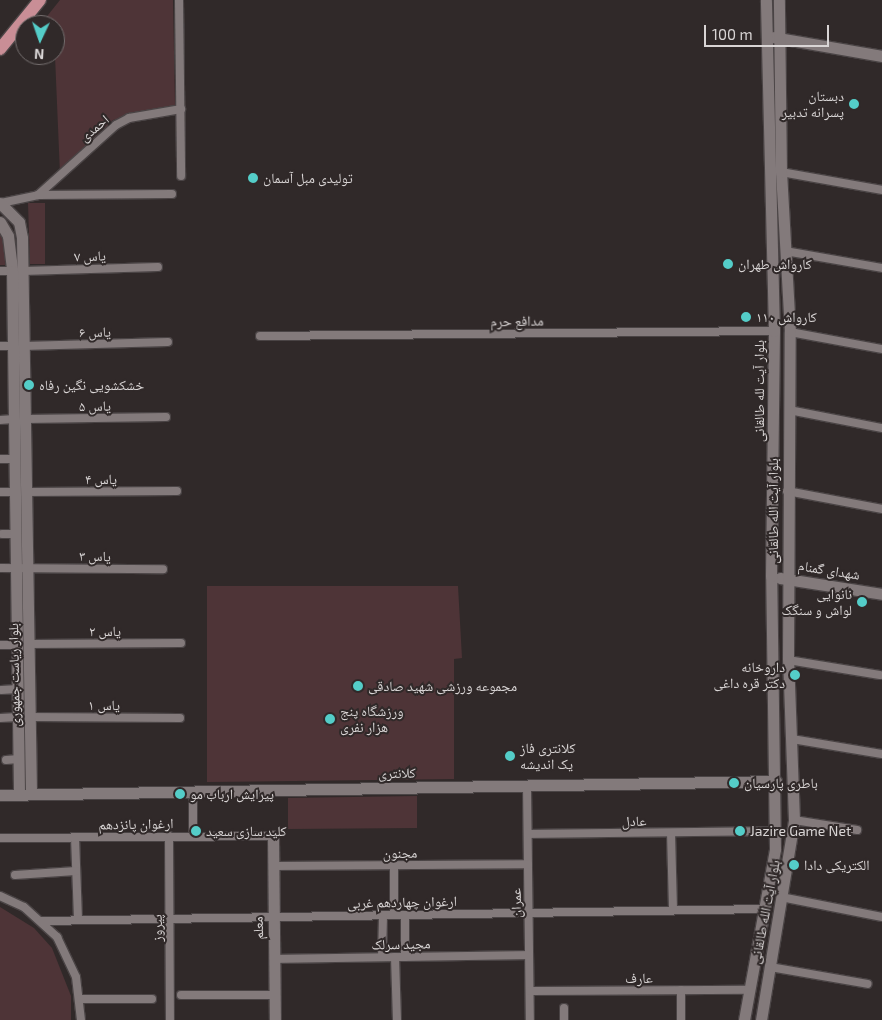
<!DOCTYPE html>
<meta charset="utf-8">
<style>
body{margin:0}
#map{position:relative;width:882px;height:1020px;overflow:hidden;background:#302929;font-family:"Exo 2","Noto Naskh Arabic",sans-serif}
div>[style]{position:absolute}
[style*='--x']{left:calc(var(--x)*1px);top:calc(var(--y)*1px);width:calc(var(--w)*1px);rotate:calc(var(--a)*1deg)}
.green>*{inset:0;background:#4e3437}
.roads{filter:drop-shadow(1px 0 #4a4445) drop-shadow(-1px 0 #4a4445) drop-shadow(0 1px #4a4445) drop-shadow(0 -1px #4a4445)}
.street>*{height:8px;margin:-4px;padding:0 4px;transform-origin:4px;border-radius:4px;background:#837a7b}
.secondary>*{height:11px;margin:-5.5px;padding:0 5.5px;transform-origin:5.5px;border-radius:5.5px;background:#837a7b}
.primary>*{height:12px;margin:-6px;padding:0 6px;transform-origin:6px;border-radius:6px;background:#c98e96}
.dots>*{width:14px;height:14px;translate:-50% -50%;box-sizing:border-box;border:2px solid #302929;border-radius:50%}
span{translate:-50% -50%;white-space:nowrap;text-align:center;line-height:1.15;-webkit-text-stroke:4px #302929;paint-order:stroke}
.poi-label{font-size:14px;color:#d9d5d5}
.right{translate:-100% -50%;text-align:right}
.left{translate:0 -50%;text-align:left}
.street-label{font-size:14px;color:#d9d5d5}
.north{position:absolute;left:15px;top:15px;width:50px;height:50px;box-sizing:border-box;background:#302929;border:1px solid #746e6e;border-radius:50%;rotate:183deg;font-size:14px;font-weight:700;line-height:20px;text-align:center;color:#d9d5d5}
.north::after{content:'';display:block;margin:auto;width:18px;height:22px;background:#54cdc8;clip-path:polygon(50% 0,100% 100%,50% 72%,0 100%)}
.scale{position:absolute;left:704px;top:25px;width:125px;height:22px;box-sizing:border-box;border:2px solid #d9d5d5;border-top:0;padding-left:6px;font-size:15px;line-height:18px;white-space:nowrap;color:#d9d5d5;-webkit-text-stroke:4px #302929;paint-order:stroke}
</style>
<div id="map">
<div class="green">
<div style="clip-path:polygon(60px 0,173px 0,175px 105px,113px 120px,60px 174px,55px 56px,51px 55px,55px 55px,55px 25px,40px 25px)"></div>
<div style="clip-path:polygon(28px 203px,45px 203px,45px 264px,30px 264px)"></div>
<div style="clip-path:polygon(0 228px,6px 254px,8px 265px,0 265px)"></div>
<div style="clip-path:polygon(207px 586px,458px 586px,462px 658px,454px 659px,454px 779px,207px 782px)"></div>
<div style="clip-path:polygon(417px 796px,417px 828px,288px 829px,288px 798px)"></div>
<div style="clip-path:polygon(0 907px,34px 928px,52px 948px,71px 996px,71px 1020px,0 1020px)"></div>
</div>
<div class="roads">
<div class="street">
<div style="--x:179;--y:0;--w:176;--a:89.3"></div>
<div style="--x:781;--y:172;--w:103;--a:10.1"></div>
<div style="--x:38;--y:195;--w:105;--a:-41.9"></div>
<div style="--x:116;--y:125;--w:15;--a:-28"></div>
<div style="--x:129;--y:118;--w:53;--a:-9.8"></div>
<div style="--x:1;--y:203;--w:38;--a:-12"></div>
<div style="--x:38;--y:195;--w:134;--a:-0.4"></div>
<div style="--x:785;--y:251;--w:98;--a:9.9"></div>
<div style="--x:0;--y:271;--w:12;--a:0"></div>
<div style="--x:23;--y:271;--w:135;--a:-1.7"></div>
<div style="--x:790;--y:332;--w:94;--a:10.5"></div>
<div style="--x:260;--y:336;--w:514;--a:-0.56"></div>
<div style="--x:0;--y:346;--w:13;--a:0"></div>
<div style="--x:23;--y:346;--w:145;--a:-1.6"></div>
<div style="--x:789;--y:410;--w:95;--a:11"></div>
<div style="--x:25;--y:419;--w:141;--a:-0.8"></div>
<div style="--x:0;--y:420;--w:14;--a:-4"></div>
<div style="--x:0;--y:459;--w:14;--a:0"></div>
<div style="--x:787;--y:491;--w:97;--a:10.7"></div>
<div style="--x:0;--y:492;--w:15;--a:0"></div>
<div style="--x:26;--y:492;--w:151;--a:-0.4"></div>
<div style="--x:2;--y:534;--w:13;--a:0"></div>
<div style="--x:0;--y:568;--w:163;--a:0.4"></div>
<div style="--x:28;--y:644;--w:153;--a:-0.4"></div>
<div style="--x:0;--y:645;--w:17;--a:0"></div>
<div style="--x:788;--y:660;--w:93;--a:9.3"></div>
<div style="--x:1;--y:690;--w:17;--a:-3"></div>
<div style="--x:29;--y:717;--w:151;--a:0.4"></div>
<div style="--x:0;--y:718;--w:18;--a:-3"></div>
<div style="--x:792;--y:739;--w:91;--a:9.5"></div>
<div style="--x:6;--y:760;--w:13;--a:-4"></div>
<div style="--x:527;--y:786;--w:234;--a:89.3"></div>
<div style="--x:193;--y:791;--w:45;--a:90"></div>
<div style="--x:794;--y:820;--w:64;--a:9"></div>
<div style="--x:671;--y:833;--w:77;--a:88.5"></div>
<div style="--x:528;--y:834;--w:248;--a:-0.7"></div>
<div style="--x:169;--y:836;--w:184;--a:89.7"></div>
<div style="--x:75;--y:837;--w:83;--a:87.9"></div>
<div style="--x:0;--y:838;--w:273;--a:-0.4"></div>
<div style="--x:394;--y:865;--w:50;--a:90"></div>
<div style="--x:273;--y:866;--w:255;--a:-0.4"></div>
<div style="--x:15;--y:875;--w:61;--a:-3.8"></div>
<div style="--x:0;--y:896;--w:26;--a:25"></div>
<div style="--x:24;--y:907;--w:45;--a:42.3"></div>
<div style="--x:57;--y:937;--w:44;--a:64.6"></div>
<div style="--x:76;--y:977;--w:43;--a:83.4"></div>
<div style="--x:781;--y:897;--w:103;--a:11.2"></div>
<div style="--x:405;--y:915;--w:42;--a:90"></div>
<div style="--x:41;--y:921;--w:722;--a:-0.95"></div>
<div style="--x:382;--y:957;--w:42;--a:-88.6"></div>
<div style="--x:395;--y:957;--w:63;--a:88.2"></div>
<div style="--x:274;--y:959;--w:255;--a:-0.9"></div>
<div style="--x:770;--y:967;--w:99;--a:9.8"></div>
<div style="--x:681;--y:990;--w:30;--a:90"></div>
<div style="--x:530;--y:991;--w:219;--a:-0.3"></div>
<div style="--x:181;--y:995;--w:94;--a:0"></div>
<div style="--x:81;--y:999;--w:71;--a:0"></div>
<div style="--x:564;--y:1020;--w:12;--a:-90"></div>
</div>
<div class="secondary">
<div style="--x:773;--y:37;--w:111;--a:9.9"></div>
<div style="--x:0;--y:203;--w:27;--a:45"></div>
<div style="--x:19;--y:222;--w:16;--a:79"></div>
<div style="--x:22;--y:238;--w:556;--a:89.07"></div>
<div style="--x:0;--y:222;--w:16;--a:60"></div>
<div style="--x:8;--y:236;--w:35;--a:83"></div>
<div style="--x:12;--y:271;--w:523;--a:89.23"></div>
<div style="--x:780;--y:578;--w:103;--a:8.9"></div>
<div style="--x:0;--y:795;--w:776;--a:-1.03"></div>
<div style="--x:273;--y:836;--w:184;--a:89.4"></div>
<div style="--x:744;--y:1020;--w:174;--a:-79.7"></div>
<div style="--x:775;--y:849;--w:273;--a:-90.8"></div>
<div style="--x:771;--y:576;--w:245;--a:-89.3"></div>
<div style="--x:774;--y:331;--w:331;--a:-91.4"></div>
<div style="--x:761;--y:1020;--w:203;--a:-80.6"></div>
<div style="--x:794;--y:820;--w:160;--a:-92.1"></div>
<div style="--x:788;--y:660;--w:328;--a:-89.7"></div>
<div style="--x:790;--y:332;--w:160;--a:-93.2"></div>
<div style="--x:781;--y:172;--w:172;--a:-90.7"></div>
</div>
<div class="primary">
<div style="--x:0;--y:49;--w:63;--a:-50.8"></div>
</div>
</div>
<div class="dots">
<div style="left:854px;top:104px;background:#54cdc8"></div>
<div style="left:253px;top:178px;background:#54cdc8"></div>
<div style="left:728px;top:264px;background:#54cdc8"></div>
<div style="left:746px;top:317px;background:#54cdc8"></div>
<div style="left:29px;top:385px;background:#54cdc8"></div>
<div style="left:862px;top:602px;background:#54cdc8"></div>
<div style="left:795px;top:675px;background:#54cdc8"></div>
<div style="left:358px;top:686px;background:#54cdc8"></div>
<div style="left:330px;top:719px;background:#54cdc8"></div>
<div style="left:510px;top:756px;background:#54cdc8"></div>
<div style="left:734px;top:783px;background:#54cdc8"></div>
<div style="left:180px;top:794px;background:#54cdc8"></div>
<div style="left:196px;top:831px;background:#54cdc8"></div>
<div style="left:740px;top:831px;background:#54cdc8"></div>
<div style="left:794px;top:865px;background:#54cdc8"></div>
</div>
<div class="poi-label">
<span class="right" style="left:844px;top:104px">دبستان<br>پسرانه تدبیر</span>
<span class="left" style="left:263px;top:178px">تولیدی مبل آسمان</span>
<span class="left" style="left:738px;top:264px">کارواش طهران</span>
<span class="left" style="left:756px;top:317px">کارواش ۱۱۰</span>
<span class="left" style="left:39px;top:385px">خشکشویی نگین رفاه</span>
<span class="right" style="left:852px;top:602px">نانوایی<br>لواش و سنگک</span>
<span class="right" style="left:785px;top:675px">داروخانه<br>دکتر قره داغی</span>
<span class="left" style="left:368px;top:686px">مجموعه ورزشی شهید صادقی</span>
<span class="left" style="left:340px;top:719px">ورزشگاه پنج<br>هزار نفری</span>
<span class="left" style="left:520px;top:756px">کلانتری فاز<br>یک اندیشه</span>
<span class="left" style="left:744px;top:783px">باطری پارسيان</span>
<span class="left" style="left:190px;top:794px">پیرایش ارباب مو</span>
<span class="left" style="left:206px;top:831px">کلید سازی سعید</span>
<span class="left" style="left:750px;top:831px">Jazire Game Net</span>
<span class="left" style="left:804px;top:865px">الکتریکی دادا</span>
</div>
<div class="street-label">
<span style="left:94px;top:128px;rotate:-39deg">احمدی</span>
<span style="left:90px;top:256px;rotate:-2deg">یاس ۷</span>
<span style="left:517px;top:321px;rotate:-1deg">مدافع حرم</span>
<span style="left:95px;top:332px;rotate:-1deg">یاس ۶</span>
<span style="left:759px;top:391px;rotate:-90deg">بلوار آیت لله طالقانی</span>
<span style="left:95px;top:406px;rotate:-1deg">یاس ۵</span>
<span style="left:101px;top:479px">یاس ۴</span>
<span style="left:773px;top:511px;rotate:-90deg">بلوار آیت الله طالقانی</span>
<span style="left:95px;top:556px;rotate:1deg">یاس ۳</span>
<span style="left:829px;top:570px;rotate:9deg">شهدای گمنام</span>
<span style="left:105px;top:631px">یاس ۲</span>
<span style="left:14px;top:675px;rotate:-91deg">بلوار ریاست جمهوری</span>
<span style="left:104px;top:705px">یاس ۱</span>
<span style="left:397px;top:773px;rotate:-1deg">کلانتری</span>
<span style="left:634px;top:821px;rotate:-1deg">عادل</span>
<span style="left:136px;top:824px;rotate:-1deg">ارغوان پانزدهم</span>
<span style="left:400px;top:853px;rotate:-1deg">مجنون</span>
<span style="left:402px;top:902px;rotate:-1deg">ارغوان چهاردهم غربی</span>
<span style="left:516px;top:903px;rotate:-91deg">عمران</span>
<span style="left:765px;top:912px;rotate:-79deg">بلوار آیت الله طالقانی</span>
<span style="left:157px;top:928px;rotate:-91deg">پیروز</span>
<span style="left:258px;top:928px;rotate:-91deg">معلم</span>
<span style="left:401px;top:944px;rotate:-1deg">مجید سرلک</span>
<span style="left:639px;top:978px">عارف</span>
</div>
<div class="north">N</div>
<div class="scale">100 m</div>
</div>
